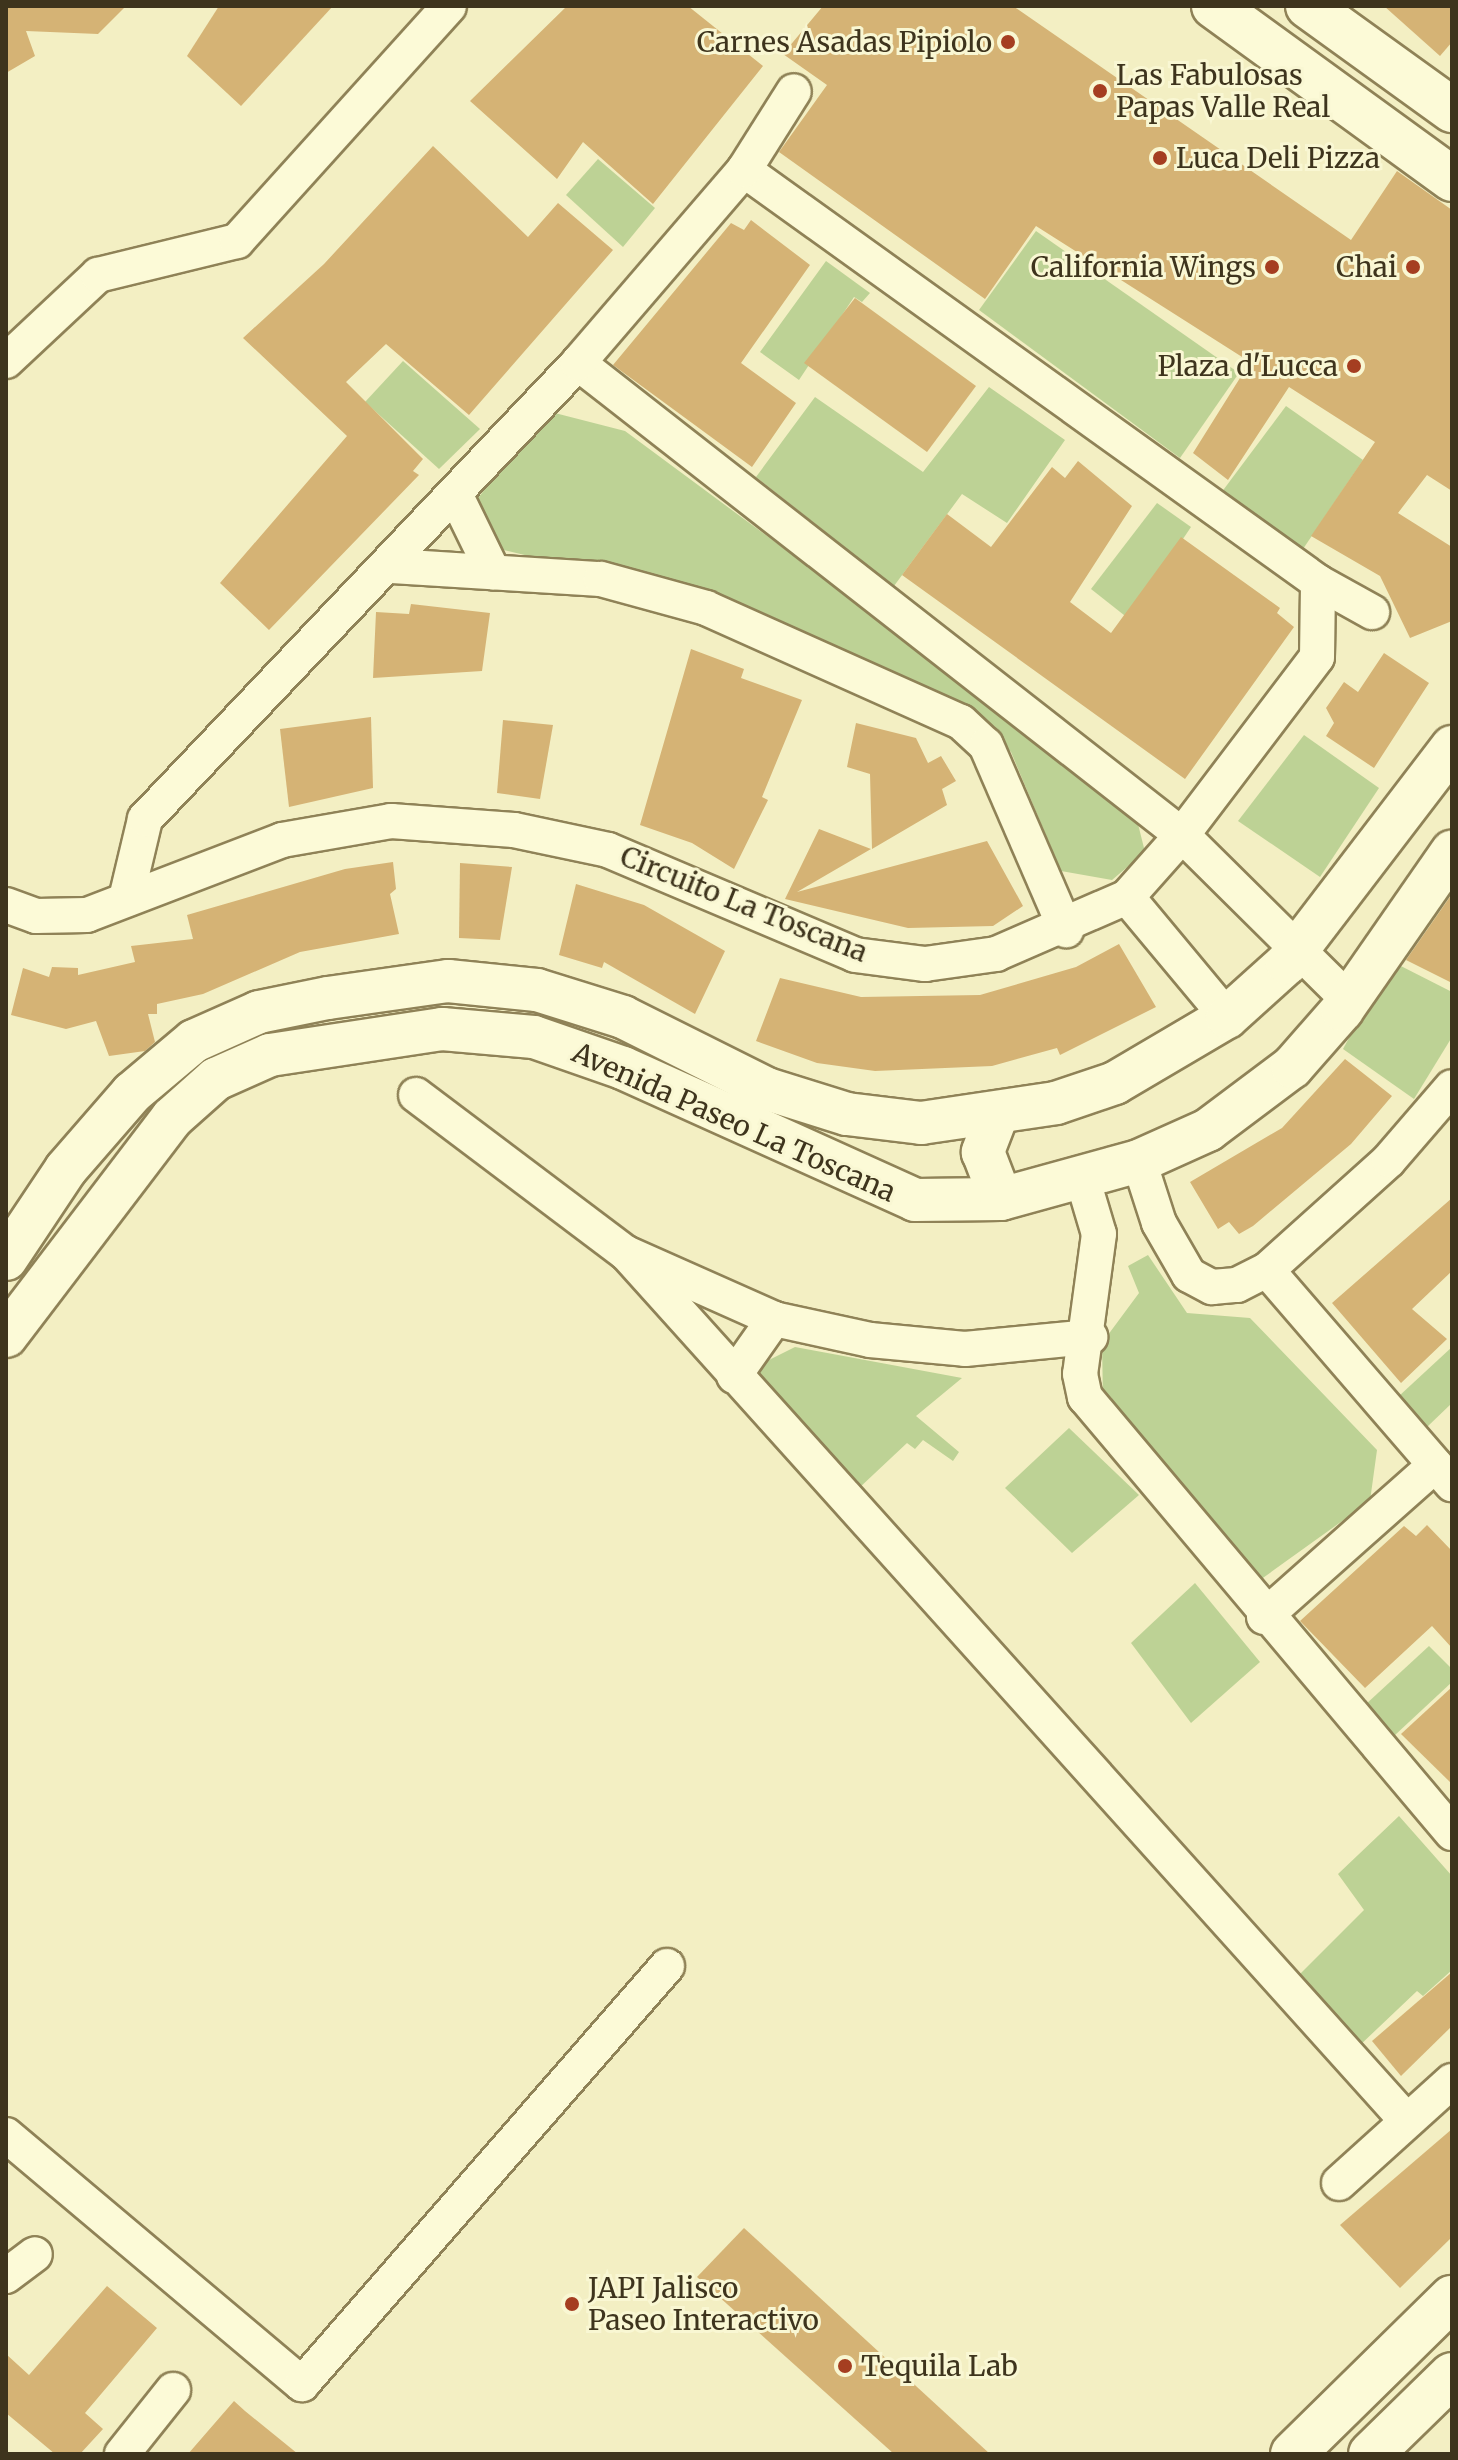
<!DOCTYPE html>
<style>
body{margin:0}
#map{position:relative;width:1458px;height:2460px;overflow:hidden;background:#f3efc3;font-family:Merriweather,serif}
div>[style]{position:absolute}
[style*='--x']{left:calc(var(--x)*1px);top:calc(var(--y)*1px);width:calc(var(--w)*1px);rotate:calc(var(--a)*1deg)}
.green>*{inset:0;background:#bdd295}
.building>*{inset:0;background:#d5b375}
.roads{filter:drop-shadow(2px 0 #8f8257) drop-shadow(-2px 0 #8f8257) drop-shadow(0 2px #8f8257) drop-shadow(0 -2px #8f8257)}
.minor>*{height:34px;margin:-17px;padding:0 17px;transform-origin:17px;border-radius:17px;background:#fcfad7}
.tertiary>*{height:42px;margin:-21px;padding:0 21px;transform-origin:21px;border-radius:21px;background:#fcfad7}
.secondary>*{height:44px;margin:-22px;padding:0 22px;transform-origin:22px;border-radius:22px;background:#fcfad7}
.dots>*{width:22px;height:22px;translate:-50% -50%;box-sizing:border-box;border:4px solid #f9f7d3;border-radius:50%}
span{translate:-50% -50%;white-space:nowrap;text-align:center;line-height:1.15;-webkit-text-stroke:6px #f9f7d3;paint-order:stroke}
.poi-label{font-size:28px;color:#3e341d}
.right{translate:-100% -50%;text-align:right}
.left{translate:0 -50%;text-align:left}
.street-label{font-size:28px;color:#3e341d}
.frame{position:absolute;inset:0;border:8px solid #3e341d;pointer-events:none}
</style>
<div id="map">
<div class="green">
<div style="clip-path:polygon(598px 159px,655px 208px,623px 247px,566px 195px)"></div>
<div style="clip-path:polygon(1036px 231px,1239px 373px,1180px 458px,979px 310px)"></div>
<div style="clip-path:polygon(826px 261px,870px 293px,862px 302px,854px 297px,799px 380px,760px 352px)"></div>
<div style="clip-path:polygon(403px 361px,480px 429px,439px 469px,365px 402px)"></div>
<div style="clip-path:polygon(989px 387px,1065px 440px,1007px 523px,962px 494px,894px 586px,756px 477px,815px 397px,923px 472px)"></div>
<div style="clip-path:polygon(1286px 406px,1363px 460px,1303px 549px,1221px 493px)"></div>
<div style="clip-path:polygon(547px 411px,625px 431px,1094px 778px,1136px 816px,1145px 852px,1112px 880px,1061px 871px,1011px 752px,959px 704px,762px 612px,487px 546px,470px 508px)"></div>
<div style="clip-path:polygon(1157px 503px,1191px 527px,1129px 619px,1091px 589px)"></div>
<div style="clip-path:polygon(1304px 735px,1379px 788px,1320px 877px,1238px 821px)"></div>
<div style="clip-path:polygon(1391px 961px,1452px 992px,1452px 1037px,1414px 1099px,1343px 1049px)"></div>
<div style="clip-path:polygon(1148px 1255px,1187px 1313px,1250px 1318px,1377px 1450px,1370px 1501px,1260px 1580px,1103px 1401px,1102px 1343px,1139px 1293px,1128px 1266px)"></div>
<div style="clip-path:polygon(795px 1347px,962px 1378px,916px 1416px,959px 1452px,953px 1461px,923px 1440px,915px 1449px,907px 1443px,858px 1489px,754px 1386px,757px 1366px)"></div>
<div style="clip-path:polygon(1452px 1347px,1452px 1403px,1427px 1427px,1399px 1396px)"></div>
<div style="clip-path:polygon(1069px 1428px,1139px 1495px,1072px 1553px,1005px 1488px)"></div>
<div style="clip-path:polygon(1195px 1583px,1260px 1662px,1191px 1723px,1131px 1643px)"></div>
<div style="clip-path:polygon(1429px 1646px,1452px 1669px,1452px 1682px,1394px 1736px,1365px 1705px)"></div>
<div style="clip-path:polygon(1399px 1816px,1452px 1876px,1452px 1970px,1423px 1996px,1417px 1991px,1358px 2047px,1299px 1975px,1364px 1910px,1338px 1874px)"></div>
</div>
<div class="building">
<div style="clip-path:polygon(6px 6px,126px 6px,98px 34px,26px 31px,35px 56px,6px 73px)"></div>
<div style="clip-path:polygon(219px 6px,333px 6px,241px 106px,187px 56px)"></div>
<div style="clip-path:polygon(567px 6px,688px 6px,763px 66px,653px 204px,583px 142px,557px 179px,470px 101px)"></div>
<div style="clip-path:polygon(823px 6px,1013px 6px,1351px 240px,1397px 171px,1452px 210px,1452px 491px,1427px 475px,1398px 513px,1452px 547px,1452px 621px,1410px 638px,1380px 576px,1311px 536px,1375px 442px,1289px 387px,1228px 480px,1193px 453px,1250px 362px,1036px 226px,985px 299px,779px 152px,827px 85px,783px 54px)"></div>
<div style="clip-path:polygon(1384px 6px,1452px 6px,1452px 42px,1440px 56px)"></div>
<div style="clip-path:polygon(433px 146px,528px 237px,558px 203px,613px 250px,469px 415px,386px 344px,346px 382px,423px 459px,413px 471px,419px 475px,269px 630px,220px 583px,347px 436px,243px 338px,324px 264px)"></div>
<div style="clip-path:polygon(751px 220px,810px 265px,741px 363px,796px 403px,752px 467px,613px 365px,731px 223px,744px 230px)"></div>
<div style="clip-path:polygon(855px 298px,976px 386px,927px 452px,804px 363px)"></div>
<div style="clip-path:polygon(1078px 461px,1132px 506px,1070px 602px,1111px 633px,1181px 537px,1280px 608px,1277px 613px,1294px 627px,1185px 779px,902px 575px,947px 514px,991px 547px,1052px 467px,1065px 478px)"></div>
<div style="clip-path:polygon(411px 604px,490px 613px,482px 671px,373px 678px,376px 612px,409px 614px)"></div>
<div style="clip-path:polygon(691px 649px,744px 669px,741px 678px,802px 700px,762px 797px,768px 800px,734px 869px,692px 843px,640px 825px)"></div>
<div style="clip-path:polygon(1384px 653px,1429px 683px,1374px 768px,1326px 736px,1334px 723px,1326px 708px,1344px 682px,1358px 692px)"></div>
<div style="clip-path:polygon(371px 717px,373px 788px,289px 807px,280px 729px)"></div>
<div style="clip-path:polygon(503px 720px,553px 725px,540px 799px,497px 793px)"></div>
<div style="clip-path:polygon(856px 723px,916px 738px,928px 763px,941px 756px,956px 781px,942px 789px,947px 805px,872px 849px,870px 774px,847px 767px)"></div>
<div style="clip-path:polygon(819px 829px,871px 849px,797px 892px,987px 841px,1023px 906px,993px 926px,908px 928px,785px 899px)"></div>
<div style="clip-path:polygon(393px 862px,396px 889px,390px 894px,399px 934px,300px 952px,203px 994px,157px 1004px,157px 1014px,148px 1014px,155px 1042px,145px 1051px,109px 1056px,96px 1021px,66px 1029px,11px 1015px,23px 968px,49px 977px,52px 967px,78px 968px,78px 975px,135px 962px,131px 946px,193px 939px,187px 915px,345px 869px)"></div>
<div style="clip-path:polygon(460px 863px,512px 867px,500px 940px,459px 938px)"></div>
<div style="clip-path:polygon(576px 884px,644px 905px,725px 951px,695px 1014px,604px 962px,602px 968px,559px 955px)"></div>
<div style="clip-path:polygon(1452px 894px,1452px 983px,1406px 960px)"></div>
<div style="clip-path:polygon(1119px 944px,1156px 1007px,1060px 1055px,1057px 1048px,992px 1066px,875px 1071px,817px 1063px,756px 1041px,780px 978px,861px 997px,980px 995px,1076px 967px)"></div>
<div style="clip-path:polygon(1345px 1059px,1392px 1096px,1351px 1144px,1253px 1226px,1239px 1234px,1229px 1222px,1218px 1229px,1190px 1182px,1282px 1128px)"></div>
<div style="clip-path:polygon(1452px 1198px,1452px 1271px,1412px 1309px,1447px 1339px,1401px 1383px,1332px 1303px)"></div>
<div style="clip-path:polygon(1427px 1525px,1452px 1551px,1452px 1648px,1432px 1626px,1365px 1688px,1300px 1621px,1404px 1526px,1416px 1536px)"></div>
<div style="clip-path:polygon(1452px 1687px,1452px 1784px,1401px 1734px)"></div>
<div style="clip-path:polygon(1452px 1972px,1452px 2026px,1401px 2076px,1372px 2041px)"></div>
<div style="clip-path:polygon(1452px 2129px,1452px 2237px,1400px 2288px,1340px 2225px)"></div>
<div style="clip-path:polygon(744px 2228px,990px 2454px,894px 2454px,697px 2277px)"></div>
<div style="clip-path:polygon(107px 2286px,157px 2328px,85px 2413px,103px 2429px,80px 2454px,55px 2454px,6px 2413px,6px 2354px,29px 2375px)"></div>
<div style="clip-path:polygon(234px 2401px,245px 2411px,298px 2454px,188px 2454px)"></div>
</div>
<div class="roads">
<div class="minor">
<div style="--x:744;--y:170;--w:707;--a:35.67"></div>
<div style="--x:1318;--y:582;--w:62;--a:29.1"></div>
<div style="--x:6;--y:361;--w:126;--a:-43.1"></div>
<div style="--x:98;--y:275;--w:143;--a:-13.7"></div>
<div style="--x:237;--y:241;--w:316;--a:-47.9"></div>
<div style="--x:578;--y:363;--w:767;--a:38.01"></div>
<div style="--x:1182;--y:835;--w:235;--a:44.7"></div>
<div style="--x:456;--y:496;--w:85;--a:64"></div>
<div style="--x:392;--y:566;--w:209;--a:3.6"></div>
<div style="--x:601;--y:579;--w:109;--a:15.4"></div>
<div style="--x:706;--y:608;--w:279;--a:24.1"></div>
<div style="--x:961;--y:722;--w:34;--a:43"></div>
<div style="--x:986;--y:745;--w:202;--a:66.6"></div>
<div style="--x:1127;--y:897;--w:156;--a:50.2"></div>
<div style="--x:126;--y:899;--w:82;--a:-76.6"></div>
<div style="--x:145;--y:819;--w:629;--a:-46.48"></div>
<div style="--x:578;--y:363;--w:255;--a:-49.3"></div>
<div style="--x:744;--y:170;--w:93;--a:-57.7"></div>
<div style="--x:6;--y:905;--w:32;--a:20"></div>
<div style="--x:36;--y:916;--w:51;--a:-1.1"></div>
<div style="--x:87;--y:915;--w:209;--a:-21"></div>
<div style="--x:282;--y:840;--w:111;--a:-9.9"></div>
<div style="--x:391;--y:821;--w:123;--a:4.2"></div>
<div style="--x:514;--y:830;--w:96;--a:12"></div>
<div style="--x:608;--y:850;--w:268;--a:23"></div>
<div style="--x:855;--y:955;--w:71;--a:7.3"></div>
<div style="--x:925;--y:964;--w:72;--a:-8"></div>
<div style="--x:996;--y:954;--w:143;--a:-23.5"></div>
<div style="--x:1127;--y:897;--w:83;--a:-48.4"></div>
<div style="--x:1182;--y:835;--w:223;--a:-52.8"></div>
<div style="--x:1317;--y:657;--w:75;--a:-89.2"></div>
<div style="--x:416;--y:1095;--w:263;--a:37"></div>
<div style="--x:626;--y:1253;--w:162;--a:24"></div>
<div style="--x:774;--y:1319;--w:98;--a:12.3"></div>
<div style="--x:870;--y:1340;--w:95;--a:5.4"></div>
<div style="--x:965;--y:1349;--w:126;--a:-5.5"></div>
<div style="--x:1139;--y:1161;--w:65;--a:72.1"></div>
<div style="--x:1159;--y:1223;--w:60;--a:60"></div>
<div style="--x:1189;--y:1275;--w:26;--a:28"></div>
<div style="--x:1212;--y:1287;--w:25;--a:-5"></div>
<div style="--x:1237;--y:1285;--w:34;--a:-27"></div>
<div style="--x:1267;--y:1270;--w:164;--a:-42"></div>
<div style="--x:1389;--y:1160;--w:96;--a:-49.2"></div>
<div style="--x:1082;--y:1177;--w:59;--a:73.4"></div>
<div style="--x:1099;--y:1234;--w:141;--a:97.7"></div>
<div style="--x:1080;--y:1374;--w:24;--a:78"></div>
<div style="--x:1085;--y:1397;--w:570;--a:49.91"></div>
<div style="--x:626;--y:1253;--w:1166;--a:48.02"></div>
<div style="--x:1267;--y:1270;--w:283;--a:49.2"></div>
<div style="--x:734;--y:1376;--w:70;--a:-54.9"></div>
<div style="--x:1264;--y:1617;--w:229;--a:-41.6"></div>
<div style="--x:6;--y:2135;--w:387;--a:40.1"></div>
<div style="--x:302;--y:2384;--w:555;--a:-48.87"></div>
<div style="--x:1339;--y:2183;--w:152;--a:-42.1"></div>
<div style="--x:6;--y:2276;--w:36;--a:-37"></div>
<div style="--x:122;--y:2454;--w:82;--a:-51.4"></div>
</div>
<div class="tertiary">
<div style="--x:997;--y:1115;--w:40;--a:111"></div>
<div style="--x:983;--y:1152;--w:50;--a:69"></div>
<div style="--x:6;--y:1259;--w:108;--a:-56.3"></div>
<div style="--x:66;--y:1169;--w:101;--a:-49"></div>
<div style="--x:132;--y:1093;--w:81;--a:-40"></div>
<div style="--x:194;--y:1041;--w:71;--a:-24"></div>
<div style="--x:259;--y:1012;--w:70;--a:-11.5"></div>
<div style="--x:328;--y:998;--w:121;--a:-8.1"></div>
<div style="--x:448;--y:981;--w:89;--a:5.8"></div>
<div style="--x:537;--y:990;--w:90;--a:17.4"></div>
<div style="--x:623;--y:1017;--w:161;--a:26.6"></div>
<div style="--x:767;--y:1089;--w:84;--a:17.4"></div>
<div style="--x:847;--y:1114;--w:75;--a:6.9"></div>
<div style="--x:921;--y:1123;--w:136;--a:-8.4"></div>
<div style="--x:1056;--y:1103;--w:62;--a:-18.7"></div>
<div style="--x:1115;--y:1083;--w:130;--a:-30.5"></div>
<div style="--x:1227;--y:1017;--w:81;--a:-42"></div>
<div style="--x:1287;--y:963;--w:272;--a:-52.6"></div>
<div style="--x:6;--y:1336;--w:274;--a:-52.7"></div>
<div style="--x:172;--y:1118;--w:59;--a:-41.6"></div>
<div style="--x:216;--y:1079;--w:59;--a:-24"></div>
<div style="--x:270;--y:1055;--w:174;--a:-8.6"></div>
<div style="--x:442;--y:1029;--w:92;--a:5"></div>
<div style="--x:534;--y:1037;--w:94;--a:19.2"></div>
<div style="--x:623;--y:1068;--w:320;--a:24.3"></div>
<div style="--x:915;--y:1200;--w:86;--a:-0.7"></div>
<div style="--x:1001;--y:1199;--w:143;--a:-15.4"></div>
<div style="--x:1139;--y:1161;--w:76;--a:-24.2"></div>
<div style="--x:1208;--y:1130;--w:105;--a:-36.9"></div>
<div style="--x:1292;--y:1067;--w:76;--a:-48.7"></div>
<div style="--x:1342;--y:1010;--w:193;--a:-55.2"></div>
</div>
<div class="secondary">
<div style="--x:1214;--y:6;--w:294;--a:36"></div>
<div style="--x:1308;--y:6;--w:178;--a:35.8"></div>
<div style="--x:1293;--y:2454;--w:223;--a:-44.5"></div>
<div style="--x:1371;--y:2454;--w:113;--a:-44.3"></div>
</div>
</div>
<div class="dots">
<div style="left:1008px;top:42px;background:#a53e21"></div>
<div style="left:1100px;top:91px;background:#a53e21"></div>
<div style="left:1160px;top:158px;background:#a53e21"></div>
<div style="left:1272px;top:267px;background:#a53e21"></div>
<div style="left:1413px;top:267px;background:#a53e21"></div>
<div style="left:1354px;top:366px;background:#a53e21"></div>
<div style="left:572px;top:2304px;background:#a53e21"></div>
<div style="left:845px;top:2366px;background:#a53e21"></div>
</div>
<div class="poi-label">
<span class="right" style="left:992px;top:42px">Carnes Asadas Pipiolo</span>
<span class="left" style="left:1116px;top:91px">Las Fabulosas<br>Papas Valle Real</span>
<span class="left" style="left:1176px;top:158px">Luca Deli Pizza</span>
<span class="right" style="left:1256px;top:267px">California Wings</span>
<span class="right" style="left:1397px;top:267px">Chai</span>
<span class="right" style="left:1338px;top:366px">Plaza d'Lucca</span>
<span class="left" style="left:588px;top:2304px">JAPI Jalisco<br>Paseo Interactivo</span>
<span class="left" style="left:861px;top:2366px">Tequila Lab</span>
</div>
<div class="street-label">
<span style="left:744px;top:904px;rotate:22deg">Circuito La Toscana</span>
<span style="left:734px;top:1122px;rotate:24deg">Avenida Paseo La Toscana</span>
</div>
<div class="frame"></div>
</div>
